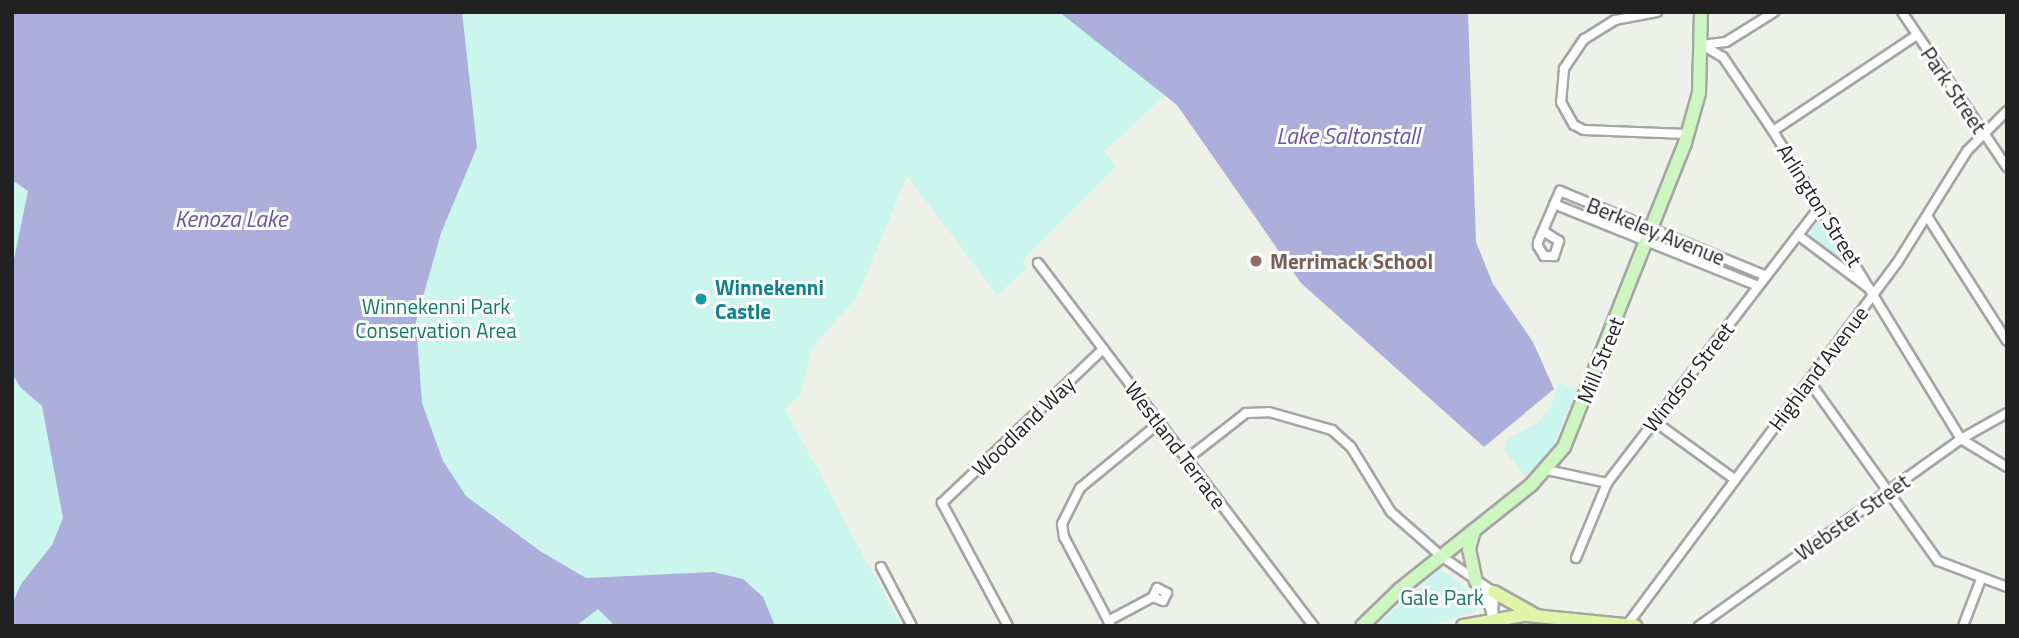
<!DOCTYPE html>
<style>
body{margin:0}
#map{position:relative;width:2019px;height:638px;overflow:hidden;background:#edf1e8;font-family:"Titillium Web",sans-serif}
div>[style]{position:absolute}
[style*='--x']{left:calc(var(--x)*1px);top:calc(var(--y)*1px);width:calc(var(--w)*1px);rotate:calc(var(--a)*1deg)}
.park>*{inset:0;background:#caf6ee}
.water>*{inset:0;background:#acaedb}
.roads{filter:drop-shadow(2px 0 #a5a5a5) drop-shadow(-2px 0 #a5a5a5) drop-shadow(0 2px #a5a5a5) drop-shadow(0 -2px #a5a5a5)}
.minor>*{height:8px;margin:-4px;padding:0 4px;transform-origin:4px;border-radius:4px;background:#fff}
.secondary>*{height:12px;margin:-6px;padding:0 6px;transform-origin:6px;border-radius:6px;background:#cdf6c1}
.primary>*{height:12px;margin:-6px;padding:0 6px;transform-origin:6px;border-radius:6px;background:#dff6a8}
.dots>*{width:19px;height:19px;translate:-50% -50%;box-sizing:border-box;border:4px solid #fff;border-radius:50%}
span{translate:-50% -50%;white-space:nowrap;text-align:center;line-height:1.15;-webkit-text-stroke:6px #fff;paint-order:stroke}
.street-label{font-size:21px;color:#212121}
.education-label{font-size:21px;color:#785e54;font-weight:700}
.left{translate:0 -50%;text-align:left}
.culture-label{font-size:21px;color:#0d838f;font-weight:700}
.park-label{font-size:21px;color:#147a66}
.water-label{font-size:23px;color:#6753ab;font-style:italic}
.frame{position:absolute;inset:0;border:14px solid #212121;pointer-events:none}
</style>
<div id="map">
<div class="park">
<div style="clip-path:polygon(12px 12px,1073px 12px,1170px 90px,1105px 151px,1116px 167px,1022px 261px,1027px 268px,997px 295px,907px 176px,857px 297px,812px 348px,800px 395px,785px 409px,901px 626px,12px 626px)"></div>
<div style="clip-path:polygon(1819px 220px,1851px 271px,1807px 237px)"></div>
<div style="clip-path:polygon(1559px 383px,1577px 389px,1550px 454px,1525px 476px,1504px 450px,1507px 439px,1538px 423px,1552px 405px)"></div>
<div style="clip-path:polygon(1441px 569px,1478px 599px,1477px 611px,1428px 626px,1375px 626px)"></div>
</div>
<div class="water">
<div style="clip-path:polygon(12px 12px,462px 12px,477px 147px,441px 233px,416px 322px,422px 403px,443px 461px,466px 496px,540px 551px,586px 578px,713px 572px,743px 579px,763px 597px,775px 626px,615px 626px,598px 609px,576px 626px,12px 626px,12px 605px,21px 584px,52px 545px,63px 518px,42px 406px,20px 387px,12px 373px,12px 269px,28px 191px,12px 180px)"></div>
<div style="clip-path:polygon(1059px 12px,1468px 12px,1476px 242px,1493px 284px,1533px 342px,1554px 389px,1484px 447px,1301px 283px,1177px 105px)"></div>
</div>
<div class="roads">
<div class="minor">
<div style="--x:1657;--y:12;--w:43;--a:169.2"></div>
<div style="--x:1615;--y:20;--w:36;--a:148"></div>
<div style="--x:1584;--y:39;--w:36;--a:124"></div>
<div style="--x:1564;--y:69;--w:33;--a:95"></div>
<div style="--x:1561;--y:102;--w:26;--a:61"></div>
<div style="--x:1574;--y:125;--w:11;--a:27"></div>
<div style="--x:1584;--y:130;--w:103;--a:2.2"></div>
<div style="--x:1902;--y:12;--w:187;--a:55.9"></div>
<div style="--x:1702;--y:45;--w:24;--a:30"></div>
<div style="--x:1723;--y:57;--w:89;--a:56"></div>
<div style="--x:1773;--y:131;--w:361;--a:58.6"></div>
<div style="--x:1961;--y:439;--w:54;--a:31.3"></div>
<div style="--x:1702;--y:45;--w:24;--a:-7"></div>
<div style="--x:1726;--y:42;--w:57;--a:-32"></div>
<div style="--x:1773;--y:131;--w:173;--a:-33.7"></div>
<div style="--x:1554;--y:204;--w:220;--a:21.9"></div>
<div style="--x:1927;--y:216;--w:148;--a:57.4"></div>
<div style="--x:1543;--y:231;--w:19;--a:32"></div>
<div style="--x:1559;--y:241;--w:16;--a:108"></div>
<div style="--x:1554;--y:256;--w:10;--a:180"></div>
<div style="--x:1544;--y:256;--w:12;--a:-121"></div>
<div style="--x:1538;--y:246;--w:4;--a:-90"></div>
<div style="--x:1538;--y:242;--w:56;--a:-66.7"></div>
<div style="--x:1560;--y:191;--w:223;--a:22.4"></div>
<div style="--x:1798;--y:235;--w:90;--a:36.9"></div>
<div style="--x:1038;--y:263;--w:456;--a:52.8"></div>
<div style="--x:1809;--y:381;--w:221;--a:54.4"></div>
<div style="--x:1938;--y:561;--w:74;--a:20.6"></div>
<div style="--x:1654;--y:421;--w:99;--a:35.9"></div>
<div style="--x:1187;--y:459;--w:75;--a:-37.9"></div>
<div style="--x:1246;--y:413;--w:23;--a:-2"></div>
<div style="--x:1269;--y:412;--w:66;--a:15.9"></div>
<div style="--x:1332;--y:430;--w:25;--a:42"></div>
<div style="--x:1351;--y:447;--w:76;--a:58.4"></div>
<div style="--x:1391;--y:512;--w:67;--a:41.3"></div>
<div style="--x:1441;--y:556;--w:64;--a:34.2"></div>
<div style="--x:1494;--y:592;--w:27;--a:92"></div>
<div style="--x:1547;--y:470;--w:61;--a:12.2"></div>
<div style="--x:1576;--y:558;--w:81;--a:-67.5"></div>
<div style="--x:1607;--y:483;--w:349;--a:-52.4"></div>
<div style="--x:881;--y:567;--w:67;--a:62.3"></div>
<div style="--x:1485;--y:588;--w:32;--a:76"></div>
<div style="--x:1108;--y:621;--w:51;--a:-28.1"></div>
<div style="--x:1153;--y:597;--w:11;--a:22"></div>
<div style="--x:1163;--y:601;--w:9;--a:-63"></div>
<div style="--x:1167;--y:593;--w:11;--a:-153"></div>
<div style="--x:1157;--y:588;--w:10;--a:114"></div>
<div style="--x:1627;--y:625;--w:452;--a:-53.3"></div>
<div style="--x:1897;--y:263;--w:132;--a:-58"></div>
<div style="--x:1967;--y:151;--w:57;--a:-45"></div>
<div style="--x:1008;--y:626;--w:140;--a:-118.2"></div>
<div style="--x:942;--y:503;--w:223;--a:-43.7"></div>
<div style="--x:1111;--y:626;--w:101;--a:-117.8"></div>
<div style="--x:1064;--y:537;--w:13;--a:-99"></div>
<div style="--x:1062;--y:524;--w:40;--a:-63.4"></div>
<div style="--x:1080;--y:488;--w:102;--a:-39.4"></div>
<div style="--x:1699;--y:626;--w:322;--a:-35.5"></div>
<div style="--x:1961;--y:439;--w:53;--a:-29.5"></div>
<div style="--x:1963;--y:626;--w:50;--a:-69"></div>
</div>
<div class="secondary">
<div style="--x:1474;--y:531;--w:19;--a:106"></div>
<div style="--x:1469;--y:549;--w:33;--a:78"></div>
<div style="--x:1362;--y:626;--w:52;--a:-44.2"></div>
<div style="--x:1399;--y:590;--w:169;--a:-38.5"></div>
<div style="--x:1531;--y:485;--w:50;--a:-49"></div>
<div style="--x:1564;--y:447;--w:327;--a:-68.3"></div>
<div style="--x:1685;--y:143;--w:52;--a:-74.4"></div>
<div style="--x:1699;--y:93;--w:81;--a:-88.6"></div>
</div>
<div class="primary">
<div style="--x:1494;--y:592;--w:47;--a:29.3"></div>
<div style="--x:1463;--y:626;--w:63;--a:-10.1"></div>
<div style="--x:1525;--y:615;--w:111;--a:5.7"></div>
</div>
</div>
<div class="dots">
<div style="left:1256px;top:261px;background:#8d6e63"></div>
<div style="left:701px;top:299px;background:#0f9aa8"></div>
</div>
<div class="street-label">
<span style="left:1954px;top:90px;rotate:56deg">Park Street</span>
<span style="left:1820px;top:205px;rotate:58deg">Arlington Street</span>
<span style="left:1656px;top:231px;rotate:22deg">Berkeley Avenue</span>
<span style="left:1600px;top:360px;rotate:-68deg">Mill Street</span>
<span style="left:1818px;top:368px;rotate:-53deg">Highland Avenue</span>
<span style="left:1688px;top:377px;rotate:-52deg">Windsor Street</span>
<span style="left:1023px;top:426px;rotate:-44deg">Woodland Way</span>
<span style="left:1176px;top:445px;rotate:53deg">Westland Terrace</span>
<span style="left:1852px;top:517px;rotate:-35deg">Webster Street</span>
</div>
<div class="education-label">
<span class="left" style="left:1270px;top:261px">Merrimack School</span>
</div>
<div class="culture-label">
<span class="left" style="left:715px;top:299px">Winnekenni<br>Castle</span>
</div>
<div class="park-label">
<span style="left:436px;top:318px">Winnekenni Park<br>Conservation Area</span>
<span style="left:1442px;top:597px">Gale Park</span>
</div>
<div class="water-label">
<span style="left:1348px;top:136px">Lake Saltonstall</span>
<span style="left:231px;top:219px">Kenoza Lake</span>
</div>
<div class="frame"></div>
</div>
